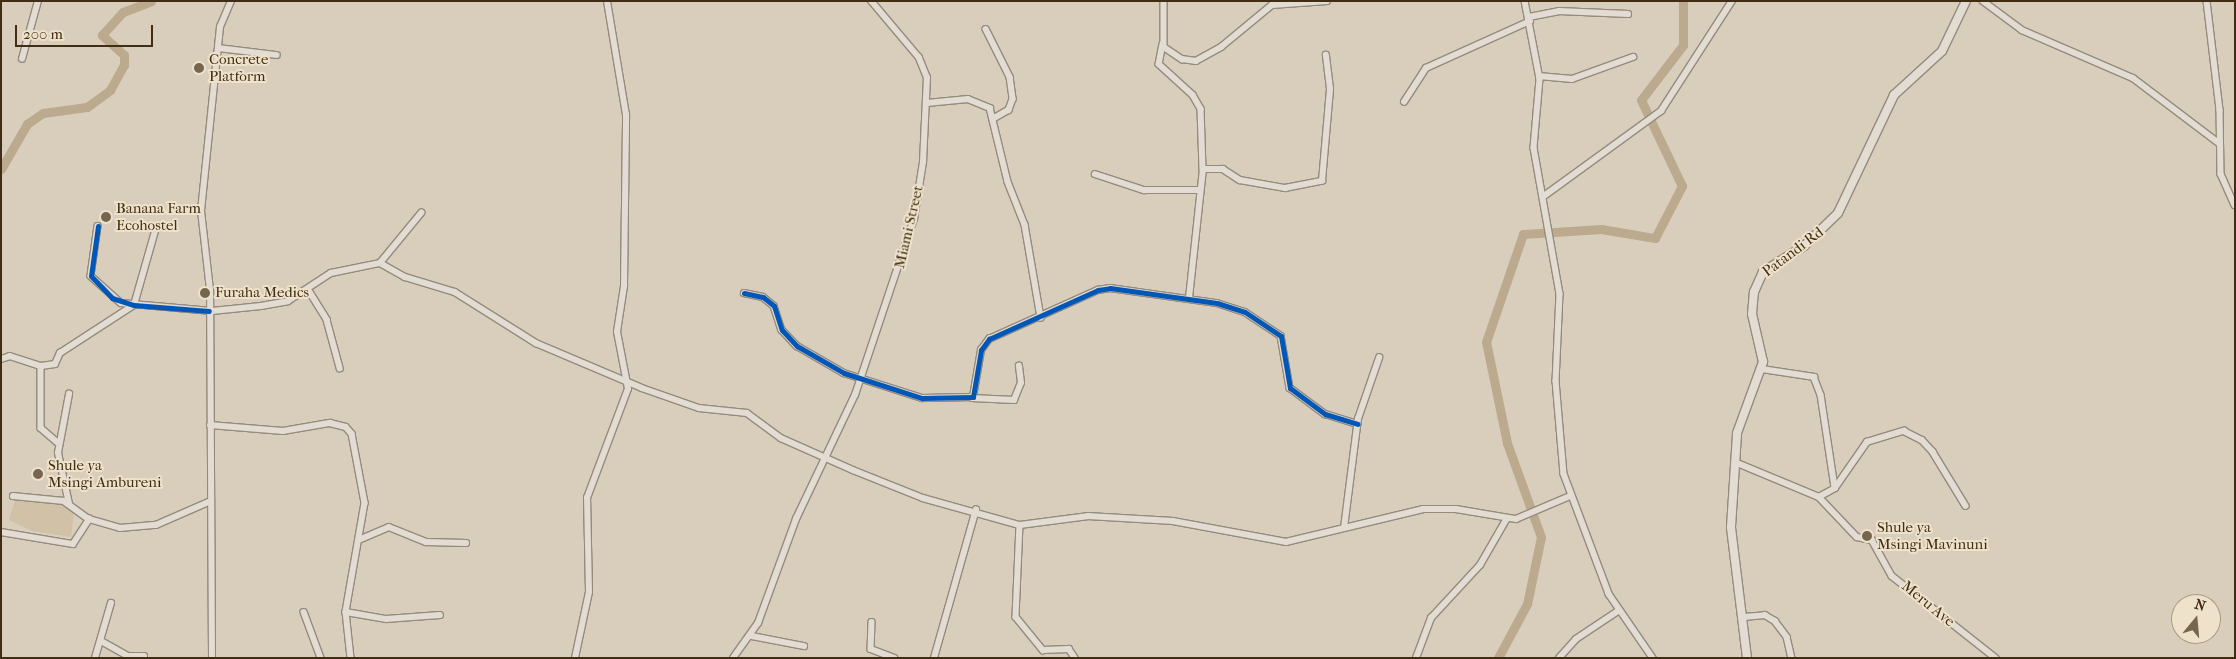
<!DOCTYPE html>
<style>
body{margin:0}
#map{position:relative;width:2236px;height:659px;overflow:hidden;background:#d9cebc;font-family:"IM FELL French Canon",serif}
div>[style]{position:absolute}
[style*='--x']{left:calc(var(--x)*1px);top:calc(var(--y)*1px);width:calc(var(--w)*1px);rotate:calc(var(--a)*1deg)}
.green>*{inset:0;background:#d1c1a7}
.river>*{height:9px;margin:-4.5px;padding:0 4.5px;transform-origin:4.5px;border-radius:4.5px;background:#bbaa8e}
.roads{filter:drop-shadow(1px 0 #948b7d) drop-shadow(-1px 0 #948b7d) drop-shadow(0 1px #948b7d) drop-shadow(0 -1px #948b7d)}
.street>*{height:5.5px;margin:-2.75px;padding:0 2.75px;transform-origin:2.75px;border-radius:2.75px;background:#e2dcd3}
.secondary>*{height:8px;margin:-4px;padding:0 4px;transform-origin:4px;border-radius:4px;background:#e2dcd3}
.cycleway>*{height:5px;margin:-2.5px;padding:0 2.5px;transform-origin:2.5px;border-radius:2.5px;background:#0057b8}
.dots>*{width:14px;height:14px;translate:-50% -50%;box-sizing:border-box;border:2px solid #efe2cb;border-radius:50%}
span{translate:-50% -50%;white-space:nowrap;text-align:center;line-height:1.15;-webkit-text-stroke:4px #efe2cb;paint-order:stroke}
.poi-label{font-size:15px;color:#402d14}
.left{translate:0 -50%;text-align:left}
.street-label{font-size:15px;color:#402d14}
.frame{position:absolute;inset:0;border:2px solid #402d14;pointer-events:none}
.north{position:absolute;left:2171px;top:594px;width:50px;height:50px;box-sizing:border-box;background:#efe2cb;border:1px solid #a99a82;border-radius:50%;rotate:17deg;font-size:14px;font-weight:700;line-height:20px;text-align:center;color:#402d14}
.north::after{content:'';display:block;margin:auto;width:18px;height:22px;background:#76654f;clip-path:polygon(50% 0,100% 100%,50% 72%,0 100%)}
.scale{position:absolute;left:15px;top:25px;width:138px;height:22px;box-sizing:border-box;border:2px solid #402d14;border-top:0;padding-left:6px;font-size:15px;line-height:18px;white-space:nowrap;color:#402d14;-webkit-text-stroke:4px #efe2cb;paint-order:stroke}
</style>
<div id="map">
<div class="green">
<div style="clip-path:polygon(15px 500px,64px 505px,74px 512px,71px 537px,32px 531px,9px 520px)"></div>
</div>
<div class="river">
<div style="--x:1;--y:169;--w:52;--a:-60"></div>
<div style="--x:27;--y:124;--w:19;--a:-35"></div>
<div style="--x:43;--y:113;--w:44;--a:-7.8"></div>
<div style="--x:87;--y:107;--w:29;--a:-36"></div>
<div style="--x:110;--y:90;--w:29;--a:-61"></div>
<div style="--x:124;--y:65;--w:10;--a:-90"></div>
<div style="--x:124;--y:55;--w:30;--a:-138"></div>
<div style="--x:102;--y:35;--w:31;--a:-48"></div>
<div style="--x:123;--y:12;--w:30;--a:-21"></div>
<div style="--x:1498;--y:658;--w:61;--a:-61.8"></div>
<div style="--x:1527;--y:604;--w:68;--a:-78.2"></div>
<div style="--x:1541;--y:537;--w:100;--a:-109.9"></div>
<div style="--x:1507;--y:443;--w:103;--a:-101.7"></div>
<div style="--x:1486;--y:342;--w:114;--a:-71.1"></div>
<div style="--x:1523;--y:234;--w:78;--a:-3.7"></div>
<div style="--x:1601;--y:229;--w:55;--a:9.5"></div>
<div style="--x:1655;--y:238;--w:59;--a:-62.6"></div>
<div style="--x:1682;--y:186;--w:95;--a:-115.5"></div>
<div style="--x:1641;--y:100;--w:69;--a:-52.6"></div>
<div style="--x:1683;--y:45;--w:44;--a:-90"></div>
</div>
<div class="roads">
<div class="street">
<div style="--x:1164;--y:1;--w:46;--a:90"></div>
<div style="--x:1164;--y:47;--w:22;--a:34"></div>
<div style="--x:1182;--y:59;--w:14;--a:8"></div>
<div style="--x:1196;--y:61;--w:29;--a:-29"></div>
<div style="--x:1221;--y:47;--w:66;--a:-39.5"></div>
<div style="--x:1272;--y:5;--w:55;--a:-4.2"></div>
<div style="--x:1525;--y:1;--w:79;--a:79.1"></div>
<div style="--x:1540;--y:79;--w:69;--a:95"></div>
<div style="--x:1534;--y:148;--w:148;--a:79.9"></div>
<div style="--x:1560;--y:294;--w:87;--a:92.6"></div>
<div style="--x:1556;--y:381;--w:93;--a:85.1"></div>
<div style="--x:1564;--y:474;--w:128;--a:69.4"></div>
<div style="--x:1609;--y:594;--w:78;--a:55.5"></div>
<div style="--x:1983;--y:1;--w:49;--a:36.6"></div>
<div style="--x:2022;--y:30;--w:121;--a:23.4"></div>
<div style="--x:2133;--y:78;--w:108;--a:37.1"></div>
<div style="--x:2207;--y:1;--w:110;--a:83.2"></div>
<div style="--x:2220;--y:110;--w:64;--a:89.1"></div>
<div style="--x:2221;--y:174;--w:34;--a:66"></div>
<div style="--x:1529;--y:17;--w:31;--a:-11"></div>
<div style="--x:1559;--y:11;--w:69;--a:2.5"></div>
<div style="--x:986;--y:29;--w:54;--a:63.4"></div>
<div style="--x:1010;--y:77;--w:22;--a:82"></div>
<div style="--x:1013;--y:99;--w:12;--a:110"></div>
<div style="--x:1009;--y:110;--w:16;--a:150"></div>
<div style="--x:1163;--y:44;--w:20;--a:101"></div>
<div style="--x:1159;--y:64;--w:46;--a:42.4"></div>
<div style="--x:1193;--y:95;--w:16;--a:60"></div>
<div style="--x:1201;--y:109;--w:60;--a:88.1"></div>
<div style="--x:219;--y:48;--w:58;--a:6.9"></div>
<div style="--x:22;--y:59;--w:60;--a:-74.6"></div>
<div style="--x:1539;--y:76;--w:33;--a:5"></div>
<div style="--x:1572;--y:79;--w:65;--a:-19.8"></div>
<div style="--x:1404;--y:102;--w:40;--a:-57.1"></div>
<div style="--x:1426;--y:68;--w:114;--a:-24.3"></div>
<div style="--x:927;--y:103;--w:41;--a:-5.6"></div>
<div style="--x:968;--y:99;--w:24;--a:22"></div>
<div style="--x:990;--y:108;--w:76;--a:76.3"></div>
<div style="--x:1008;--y:182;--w:46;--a:68.4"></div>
<div style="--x:1025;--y:225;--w:94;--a:80.2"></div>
<div style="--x:1095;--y:174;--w:52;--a:18.1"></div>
<div style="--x:1144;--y:190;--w:56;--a:0"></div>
<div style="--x:1544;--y:196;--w:145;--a:-36"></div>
<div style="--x:1661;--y:111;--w:131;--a:-57.2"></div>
<div style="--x:98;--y:226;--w:50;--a:98"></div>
<div style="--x:91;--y:276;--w:40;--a:42"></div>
<div style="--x:121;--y:303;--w:91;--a:5"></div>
<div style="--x:212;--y:311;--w:49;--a:-5.8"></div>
<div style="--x:261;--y:306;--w:27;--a:-10"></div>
<div style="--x:288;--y:301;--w:51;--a:-33.1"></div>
<div style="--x:331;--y:273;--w:50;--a:-11.5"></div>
<div style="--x:380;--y:263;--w:29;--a:29"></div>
<div style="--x:405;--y:277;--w:52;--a:16.7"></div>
<div style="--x:455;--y:292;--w:96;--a:32.2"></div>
<div style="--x:536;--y:343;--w:115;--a:23"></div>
<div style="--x:642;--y:388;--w:60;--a:19.3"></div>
<div style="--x:699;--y:408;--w:48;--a:5.9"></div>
<div style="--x:747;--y:413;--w:42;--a:36.3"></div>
<div style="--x:781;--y:438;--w:79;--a:24"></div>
<div style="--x:853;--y:470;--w:75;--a:21.8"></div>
<div style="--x:923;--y:498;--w:101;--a:15.6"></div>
<div style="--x:1020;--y:525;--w:69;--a:-7.5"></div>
<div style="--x:1088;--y:516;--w:85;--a:3.4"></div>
<div style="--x:1173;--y:521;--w:115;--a:10.5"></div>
<div style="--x:1286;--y:542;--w:141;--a:-13.5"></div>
<div style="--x:1423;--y:509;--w:33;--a:0"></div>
<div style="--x:1456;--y:509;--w:61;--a:9.5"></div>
<div style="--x:1516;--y:519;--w:59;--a:-23.1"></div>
<div style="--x:380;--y:263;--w:65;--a:-50.6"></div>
<div style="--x:308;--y:289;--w:36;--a:58"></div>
<div style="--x:327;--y:320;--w:50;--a:74.8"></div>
<div style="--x:744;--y:293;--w:19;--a:12"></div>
<div style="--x:763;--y:297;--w:14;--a:39"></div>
<div style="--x:774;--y:306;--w:25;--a:72"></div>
<div style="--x:782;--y:330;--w:22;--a:47"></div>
<div style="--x:797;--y:346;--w:54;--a:29.9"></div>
<div style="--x:844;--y:373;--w:82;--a:17.8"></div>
<div style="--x:922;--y:398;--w:51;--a:-1.1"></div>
<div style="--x:973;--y:397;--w:48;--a:-80.3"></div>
<div style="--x:981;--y:350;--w:14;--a:-54"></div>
<div style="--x:989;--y:339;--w:120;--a:-24.2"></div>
<div style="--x:1098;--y:290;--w:12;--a:-9"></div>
<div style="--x:1110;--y:288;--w:108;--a:8"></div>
<div style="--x:1217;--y:303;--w:29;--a:18"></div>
<div style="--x:1245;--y:312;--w:43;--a:33.7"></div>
<div style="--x:1281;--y:336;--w:53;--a:80.2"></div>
<div style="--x:1290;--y:388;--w:44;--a:36.6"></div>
<div style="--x:1325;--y:414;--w:34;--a:17"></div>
<div style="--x:1189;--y:298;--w:130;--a:-83.8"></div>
<div style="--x:1203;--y:169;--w:20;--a:0"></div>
<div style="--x:1223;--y:169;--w:20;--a:33"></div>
<div style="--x:1240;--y:180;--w:46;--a:10.1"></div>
<div style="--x:1285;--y:188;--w:38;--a:-11"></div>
<div style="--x:1322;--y:181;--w:92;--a:-85"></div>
<div style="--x:1330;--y:89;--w:34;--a:-97"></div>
<div style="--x:1;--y:359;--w:9;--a:-18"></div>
<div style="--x:10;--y:356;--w:33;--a:18"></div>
<div style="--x:41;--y:366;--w:62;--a:90"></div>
<div style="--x:41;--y:428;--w:21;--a:41"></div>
<div style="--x:41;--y:366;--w:14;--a:-8"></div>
<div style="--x:55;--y:364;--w:12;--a:-66"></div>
<div style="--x:60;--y:353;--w:88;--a:-33"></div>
<div style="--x:134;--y:305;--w:80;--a:-74.1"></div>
<div style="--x:1762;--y:369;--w:53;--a:8.7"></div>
<div style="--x:1814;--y:377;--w:19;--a:69"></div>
<div style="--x:1821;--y:395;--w:94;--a:81.4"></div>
<div style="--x:972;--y:398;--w:42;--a:2.7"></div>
<div style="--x:1014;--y:400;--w:18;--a:-68"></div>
<div style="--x:1021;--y:383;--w:17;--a:-97"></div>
<div style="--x:210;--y:425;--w:73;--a:4.7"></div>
<div style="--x:283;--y:431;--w:48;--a:-9.7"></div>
<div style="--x:330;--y:423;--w:16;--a:14"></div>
<div style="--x:346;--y:427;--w:9;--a:49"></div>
<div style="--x:352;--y:434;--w:70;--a:79.3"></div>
<div style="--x:365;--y:503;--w:111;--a:99.9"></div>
<div style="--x:346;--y:612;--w:46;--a:83.8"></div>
<div style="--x:1735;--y:462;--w:91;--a:22.6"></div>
<div style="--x:1819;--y:497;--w:18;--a:-29"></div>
<div style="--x:1835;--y:488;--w:56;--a:-55.2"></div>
<div style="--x:1867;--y:442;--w:39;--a:-17"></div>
<div style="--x:1904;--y:431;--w:20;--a:27"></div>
<div style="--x:1922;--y:440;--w:16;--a:47"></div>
<div style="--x:1933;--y:452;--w:63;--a:58.6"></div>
<div style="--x:13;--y:496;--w:51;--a:5.6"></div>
<div style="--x:64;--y:501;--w:31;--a:36"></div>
<div style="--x:89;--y:519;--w:32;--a:16"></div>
<div style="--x:120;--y:528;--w:36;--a:-5"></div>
<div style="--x:156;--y:525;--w:60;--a:-23.6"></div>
<div style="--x:1819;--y:497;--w:55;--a:46.5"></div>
<div style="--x:1857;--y:537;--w:15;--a:11"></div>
<div style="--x:1872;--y:540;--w:41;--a:60.9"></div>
<div style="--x:1892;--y:576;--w:132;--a:38.3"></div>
<div style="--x:69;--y:504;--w:52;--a:-102.2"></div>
<div style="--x:58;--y:453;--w:60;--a:-79.4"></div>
<div style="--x:1020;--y:525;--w:92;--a:92.5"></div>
<div style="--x:1016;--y:617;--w:43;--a:50.7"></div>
<div style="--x:1043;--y:650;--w:26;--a:-2"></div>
<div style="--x:1069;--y:649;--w:11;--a:56"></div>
<div style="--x:1344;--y:528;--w:110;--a:-82.7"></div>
<div style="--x:1358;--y:419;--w:65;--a:-71"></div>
<div style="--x:1;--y:532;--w:73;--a:9.5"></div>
<div style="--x:73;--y:544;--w:30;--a:-57"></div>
<div style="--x:361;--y:539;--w:30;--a:-23"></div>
<div style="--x:389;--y:527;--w:40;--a:22"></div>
<div style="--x:426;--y:542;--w:40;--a:1.4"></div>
<div style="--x:304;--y:612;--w:49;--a:69.7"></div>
<div style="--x:346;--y:612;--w:41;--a:9.9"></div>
<div style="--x:386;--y:619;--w:54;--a:-4.2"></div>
<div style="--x:1744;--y:617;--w:21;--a:-5"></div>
<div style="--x:1765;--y:615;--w:12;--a:31"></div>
<div style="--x:1775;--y:621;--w:20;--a:53"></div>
<div style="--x:1787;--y:637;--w:22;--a:77"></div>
<div style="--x:872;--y:622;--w:27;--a:92"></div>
<div style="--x:871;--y:649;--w:25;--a:21"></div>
<div style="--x:752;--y:636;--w:53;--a:10.9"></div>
<div style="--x:103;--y:642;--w:29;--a:29"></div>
<div style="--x:128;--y:656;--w:16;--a:0"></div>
<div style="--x:95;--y:658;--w:57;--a:-73.8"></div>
<div style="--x:212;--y:658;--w:368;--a:-90.3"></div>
<div style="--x:210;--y:290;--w:80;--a:-96.5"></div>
<div style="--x:201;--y:211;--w:185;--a:-84.1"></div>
<div style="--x:220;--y:27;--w:28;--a:-67"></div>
<div style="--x:575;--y:658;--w:67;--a:-78"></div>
<div style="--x:589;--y:592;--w:94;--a:-91.2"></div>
<div style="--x:587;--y:498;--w:116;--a:-69.4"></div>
<div style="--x:628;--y:389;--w:58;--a:-100.9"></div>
<div style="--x:617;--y:332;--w:47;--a:-81.3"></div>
<div style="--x:624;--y:286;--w:171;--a:-89.3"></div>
<div style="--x:626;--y:115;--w:116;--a:-99.5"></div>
<div style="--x:733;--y:658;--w:43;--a:-54.5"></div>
<div style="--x:758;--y:623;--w:111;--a:-69.9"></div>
<div style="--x:796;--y:519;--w:137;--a:-64.6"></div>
<div style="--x:855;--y:395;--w:186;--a:-71.5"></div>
<div style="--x:914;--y:219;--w:58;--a:-81"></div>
<div style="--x:923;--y:162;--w:84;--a:-87.3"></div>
<div style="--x:927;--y:78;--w:22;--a:-112"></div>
<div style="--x:919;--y:58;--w:75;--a:-130.1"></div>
<div style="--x:934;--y:658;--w:154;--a:-74.2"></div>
<div style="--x:1416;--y:658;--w:43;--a:-69.4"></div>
<div style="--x:1431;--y:618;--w:72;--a:-47.2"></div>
<div style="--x:1480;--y:565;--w:52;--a:-60"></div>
<div style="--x:1559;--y:658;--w:25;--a:-48"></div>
<div style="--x:1576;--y:639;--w:50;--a:-33.7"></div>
</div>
<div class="secondary">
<div style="--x:1747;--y:658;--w:132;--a:-97"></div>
<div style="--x:1731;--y:527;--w:94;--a:-86.3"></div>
<div style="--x:1737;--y:433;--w:76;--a:-69.9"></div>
<div style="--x:1763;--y:362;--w:49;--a:-102.9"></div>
<div style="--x:1752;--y:314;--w:22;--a:-85"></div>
<div style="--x:1754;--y:292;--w:22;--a:-66"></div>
<div style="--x:1763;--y:272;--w:49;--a:-32.4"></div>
<div style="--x:1804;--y:246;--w:47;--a:-44.1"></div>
<div style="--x:1838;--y:213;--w:131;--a:-64.6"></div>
<div style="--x:1894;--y:95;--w:65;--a:-42.5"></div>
<div style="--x:1942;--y:51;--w:55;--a:-64.4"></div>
</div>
</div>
<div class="cycleway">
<div style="--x:98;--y:226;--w:50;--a:98"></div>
<div style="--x:91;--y:276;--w:30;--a:46"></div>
<div style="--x:112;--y:298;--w:23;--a:18"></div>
<div style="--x:134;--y:305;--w:75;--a:4.6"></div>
<div style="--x:744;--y:293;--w:19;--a:12"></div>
<div style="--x:763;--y:297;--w:14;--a:39"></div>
<div style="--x:774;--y:306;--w:25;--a:72"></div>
<div style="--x:782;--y:330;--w:22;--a:47"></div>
<div style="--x:797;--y:346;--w:54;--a:29.9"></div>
<div style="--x:844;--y:373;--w:82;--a:17.8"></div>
<div style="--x:922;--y:398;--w:51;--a:-1.1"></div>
<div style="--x:973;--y:397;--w:48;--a:-80.3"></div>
<div style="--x:981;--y:350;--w:14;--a:-54"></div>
<div style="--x:989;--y:339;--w:120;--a:-24.2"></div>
<div style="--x:1098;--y:290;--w:12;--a:-9"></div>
<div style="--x:1110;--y:288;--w:108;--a:8"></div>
<div style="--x:1217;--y:303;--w:29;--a:18"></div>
<div style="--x:1245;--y:312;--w:43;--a:33.7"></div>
<div style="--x:1281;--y:336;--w:53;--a:80.2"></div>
<div style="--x:1290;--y:388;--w:44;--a:36.6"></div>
<div style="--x:1325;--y:414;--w:34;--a:17"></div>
</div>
<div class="dots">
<div style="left:199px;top:68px;background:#76654f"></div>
<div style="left:106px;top:217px;background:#76654f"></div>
<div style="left:205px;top:293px;background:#76654f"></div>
<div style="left:38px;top:474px;background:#76654f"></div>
<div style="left:1867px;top:536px;background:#76654f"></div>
</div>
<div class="poi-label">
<span class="left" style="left:209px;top:68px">Concrete<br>Platform</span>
<span class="left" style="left:116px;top:217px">Banana Farm<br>Ecohostel</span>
<span class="left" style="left:215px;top:293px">Furaha Medics</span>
<span class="left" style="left:48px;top:474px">Shule ya<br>Msingi Ambureni</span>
<span class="left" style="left:1877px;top:536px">Shule ya<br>Msingi Mavinuni</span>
</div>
<div class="street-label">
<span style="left:909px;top:227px;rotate:-77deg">Miami Street</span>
<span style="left:1793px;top:252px;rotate:-37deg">Patandi Rd</span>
<span style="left:1928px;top:604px;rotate:39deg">Meru Ave</span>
</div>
<div class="frame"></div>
<div class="north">N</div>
<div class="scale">200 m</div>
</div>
